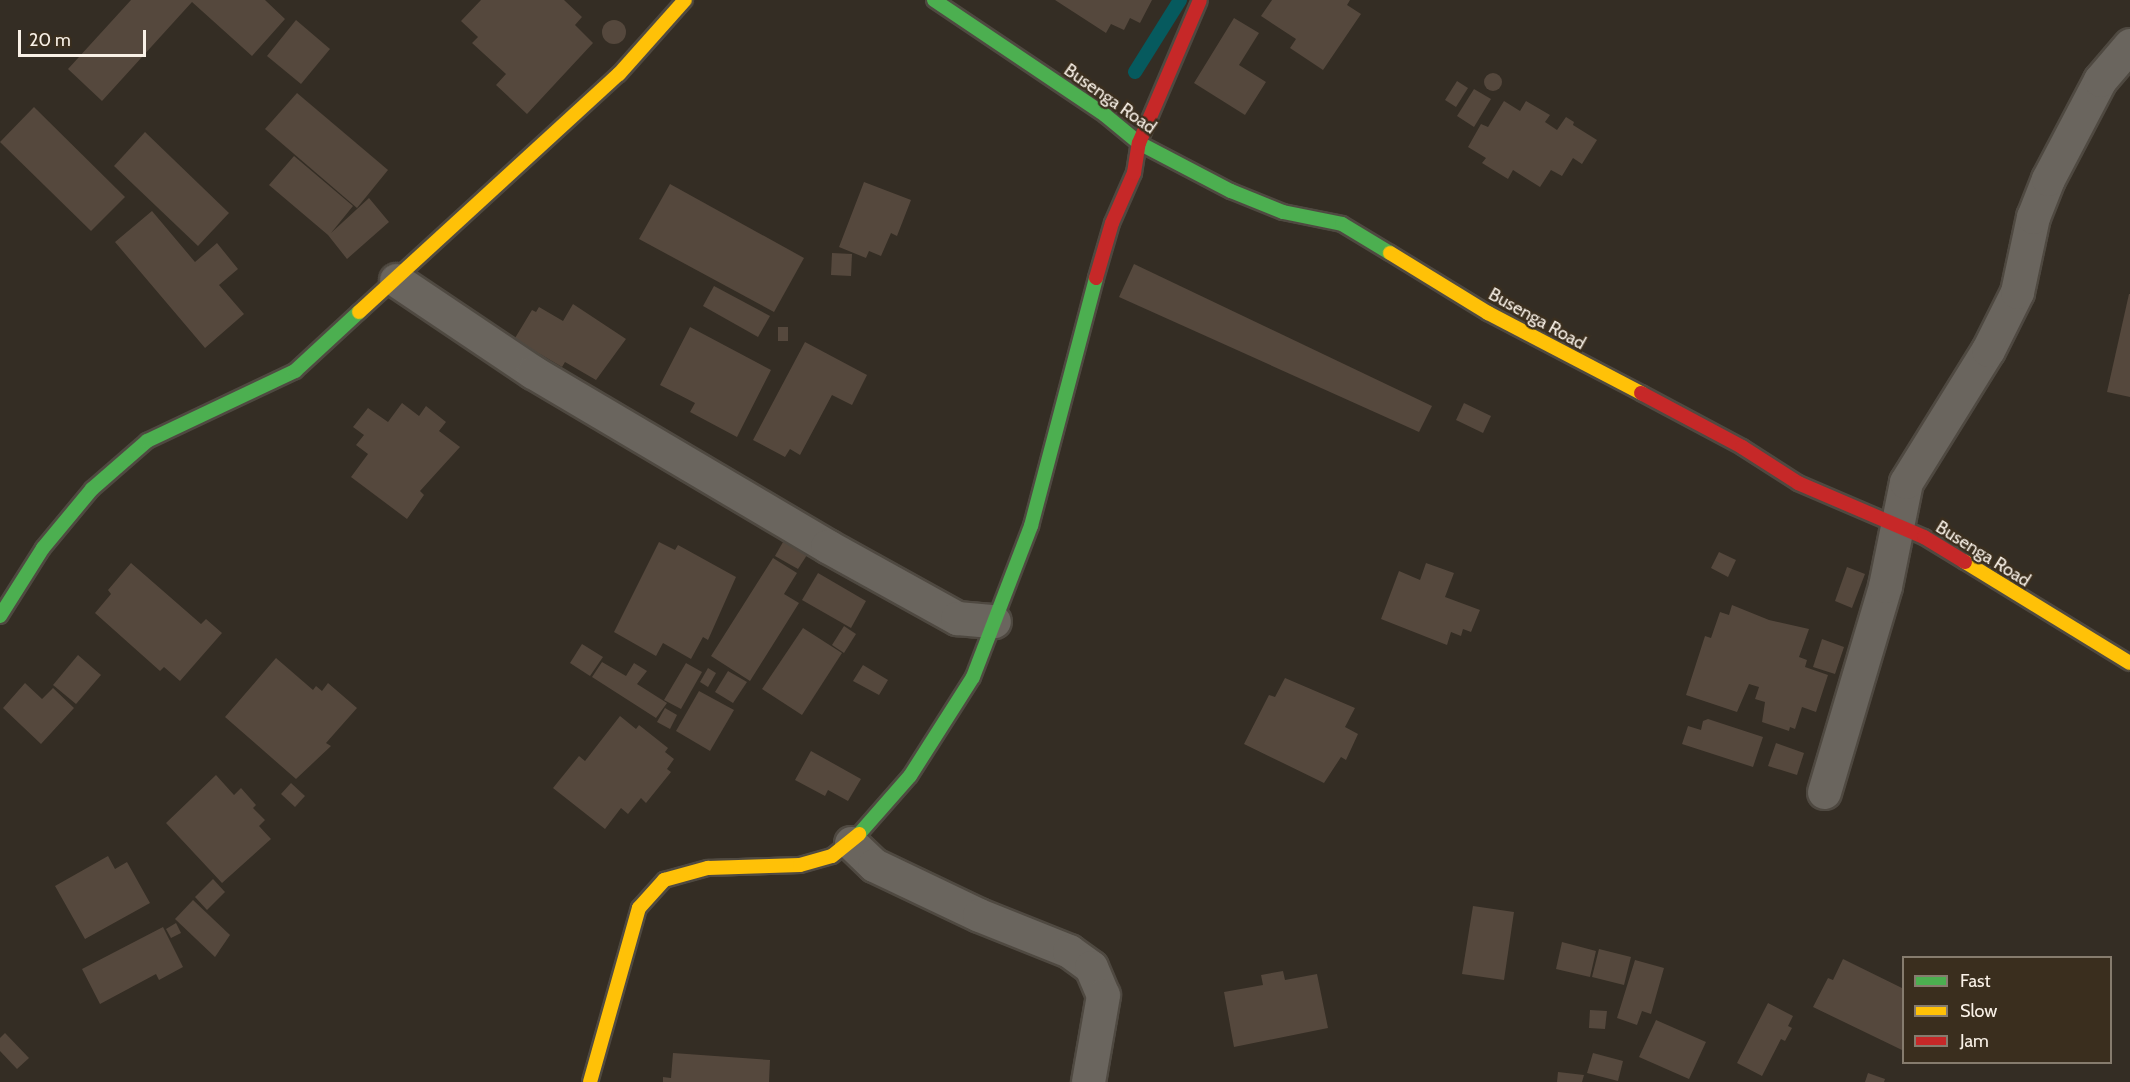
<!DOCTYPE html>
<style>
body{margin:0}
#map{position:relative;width:2130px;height:1082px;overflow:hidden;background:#342d24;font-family:Cabin,sans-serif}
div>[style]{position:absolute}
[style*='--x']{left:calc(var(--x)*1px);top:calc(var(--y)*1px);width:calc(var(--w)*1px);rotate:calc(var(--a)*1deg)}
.stream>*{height:14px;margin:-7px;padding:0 7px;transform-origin:7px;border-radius:7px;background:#065a5e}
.building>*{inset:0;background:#55483d}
.round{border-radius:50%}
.roads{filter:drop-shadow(2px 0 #4f4941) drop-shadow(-2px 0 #4f4941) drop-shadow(0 2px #4f4941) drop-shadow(0 -2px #4f4941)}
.street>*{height:33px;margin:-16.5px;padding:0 16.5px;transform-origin:16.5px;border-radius:16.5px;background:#6a655e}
.fast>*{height:14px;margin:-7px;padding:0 7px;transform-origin:7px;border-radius:7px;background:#4caf50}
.slow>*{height:14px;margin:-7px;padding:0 7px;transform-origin:7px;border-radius:7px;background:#ffc107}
.jam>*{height:14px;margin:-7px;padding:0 7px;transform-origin:7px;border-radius:7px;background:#c62828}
span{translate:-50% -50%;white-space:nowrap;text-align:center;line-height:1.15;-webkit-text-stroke:5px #3a2e1e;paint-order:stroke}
.street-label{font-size:18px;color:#f9f1e7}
.legend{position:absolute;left:1902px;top:956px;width:210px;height:108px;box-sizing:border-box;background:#3a2e1e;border:2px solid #867c6e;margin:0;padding:8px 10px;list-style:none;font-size:18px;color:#f9f1e7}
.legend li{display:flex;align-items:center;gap:12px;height:30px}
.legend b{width:30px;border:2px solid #867c6e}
.scale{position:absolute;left:18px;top:30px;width:128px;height:27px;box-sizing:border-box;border:3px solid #f9f1e7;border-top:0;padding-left:8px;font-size:18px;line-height:21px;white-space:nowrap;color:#f9f1e7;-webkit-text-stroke:4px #3a2e1e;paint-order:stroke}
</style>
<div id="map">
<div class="stream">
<div style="--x:1135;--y:72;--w:85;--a:-58"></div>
</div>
<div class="building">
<div style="clip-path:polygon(131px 0,265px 0,285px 19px,252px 56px,192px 2px,102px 101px,68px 69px)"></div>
<div style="clip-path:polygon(481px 0,564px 0,582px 17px,575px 25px,593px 43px,527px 114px,496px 85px,506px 74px,472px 43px,478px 37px,461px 21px)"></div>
<div style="clip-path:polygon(1055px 0,1152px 0,1140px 23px,1130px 18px,1124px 30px,1111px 24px,1106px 33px)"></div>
<div style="clip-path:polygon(1272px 0,1350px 0,1347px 5px,1361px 14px,1323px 70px,1290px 48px,1296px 39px,1261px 16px)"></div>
<div style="clip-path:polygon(1234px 18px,1259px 33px,1239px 65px,1266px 82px,1245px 115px,1194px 83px)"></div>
<div class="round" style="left:602px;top:20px;width:24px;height:24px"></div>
<div style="clip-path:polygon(296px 20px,330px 49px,301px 84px,267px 56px)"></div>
<div class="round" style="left:1484px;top:73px;width:18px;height:18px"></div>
<div style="clip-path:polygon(1457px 81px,1468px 88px,1456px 107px,1445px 100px)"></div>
<div style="clip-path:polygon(1474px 89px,1491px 99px,1474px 127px,1457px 116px)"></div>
<div style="clip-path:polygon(297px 93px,388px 170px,357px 208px,265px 129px)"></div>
<div style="clip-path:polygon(1504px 101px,1520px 111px,1526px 101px,1550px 115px,1545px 122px,1557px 130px,1566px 117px,1574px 122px,1573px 125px,1597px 140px,1582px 164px,1573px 158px,1562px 176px,1551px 170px,1540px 187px,1513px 170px,1508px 179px,1482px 163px,1486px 158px,1468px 147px,1481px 124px,1488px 127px)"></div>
<div style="clip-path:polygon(34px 107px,125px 197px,91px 231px,0 142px)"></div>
<div style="clip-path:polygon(145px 132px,229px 213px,198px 246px,114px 166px)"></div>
<div style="clip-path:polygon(294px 156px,353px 206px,331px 233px,369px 198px,389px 222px,347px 259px,328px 235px,269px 185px)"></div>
<div style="clip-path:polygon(864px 182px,911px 200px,897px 236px,891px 233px,881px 256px,869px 251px,866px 258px,839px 247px)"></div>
<div style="clip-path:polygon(670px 184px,804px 258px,774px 312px,639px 239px)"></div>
<div style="clip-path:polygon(152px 211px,195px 262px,217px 243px,238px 269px,219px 285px,244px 314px,205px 348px,115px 242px)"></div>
<div style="clip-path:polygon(832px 253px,852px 254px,851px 276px,831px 275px)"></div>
<div style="clip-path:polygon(1134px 264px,1432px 406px,1419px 432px,1119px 297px)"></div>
<div style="clip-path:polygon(714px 286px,770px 316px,758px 337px,703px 306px)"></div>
<div style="clip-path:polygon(2129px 294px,2130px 294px,2130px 397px,2107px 392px)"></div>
<div style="clip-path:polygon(573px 304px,626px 339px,596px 380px,565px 362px,562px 367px,523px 344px,521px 347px,512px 343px,532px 310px,536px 312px,539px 307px,563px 321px)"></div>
<div style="clip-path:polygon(690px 327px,771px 370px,737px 437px,690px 412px,695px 403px,660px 385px)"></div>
<div style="clip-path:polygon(778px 327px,788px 327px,788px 341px,778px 341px)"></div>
<div style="clip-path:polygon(805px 342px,867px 375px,852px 405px,832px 395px,800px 455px,790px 449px,785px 457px,753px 440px)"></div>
<div style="clip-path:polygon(402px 403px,419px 416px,426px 406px,446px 422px,439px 431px,460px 447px,420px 491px,424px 495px,407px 519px,351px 477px,368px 454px,356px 445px,364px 435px,353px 427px,368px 408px,388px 422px)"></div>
<div style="clip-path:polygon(1464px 403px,1491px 416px,1483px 433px,1456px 420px)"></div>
<div style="clip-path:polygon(659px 542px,675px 550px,678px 545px,736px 577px,708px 640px,703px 637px,691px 659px,663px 643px,656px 656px,614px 632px)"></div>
<div style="clip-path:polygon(783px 542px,807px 555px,798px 569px,775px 556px)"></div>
<div style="clip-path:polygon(1719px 552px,1736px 560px,1728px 577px,1711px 568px)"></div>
<div style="clip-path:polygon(773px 558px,797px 573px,784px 594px,799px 603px,750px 681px,711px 656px)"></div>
<div style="clip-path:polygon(131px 563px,201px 624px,206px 619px,222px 633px,180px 681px,164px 667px,160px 671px,95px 613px,111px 594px,108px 590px)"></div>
<div style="clip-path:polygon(1426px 563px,1454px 573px,1445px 597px,1480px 610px,1471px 632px,1463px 629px,1461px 636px,1451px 632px,1447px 645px,1381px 619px,1399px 571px,1420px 580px)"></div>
<div style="clip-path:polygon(1847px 567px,1865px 574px,1852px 608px,1835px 601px)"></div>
<div style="clip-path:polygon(818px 573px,866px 601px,851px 628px,802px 600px)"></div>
<div style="clip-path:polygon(1732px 605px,1769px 620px,1809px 629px,1799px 657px,1807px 660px,1805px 667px,1828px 675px,1816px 712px,1802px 707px,1795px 729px,1790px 727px,1789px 731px,1762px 722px,1765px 702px,1755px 699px,1759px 687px,1749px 684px,1737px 712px,1686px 695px,1705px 636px,1711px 638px,1720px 612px,1729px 615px)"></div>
<div style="clip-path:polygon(844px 626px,856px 634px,844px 653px,832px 645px)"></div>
<div style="clip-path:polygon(803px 628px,842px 653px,802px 715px,762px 689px)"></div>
<div style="clip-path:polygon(1822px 639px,1844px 647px,1835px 674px,1813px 667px)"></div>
<div style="clip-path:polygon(582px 644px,603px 657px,590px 676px,570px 663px)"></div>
<div style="clip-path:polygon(78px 655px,101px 675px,76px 704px,53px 685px)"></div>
<div style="clip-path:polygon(276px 658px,313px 690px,316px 686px,322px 691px,328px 683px,357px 708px,326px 743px,331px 746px,296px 779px,225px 717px)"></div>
<div style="clip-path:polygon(602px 662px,626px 676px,634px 663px,647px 671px,637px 684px,667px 703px,656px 718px,592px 677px)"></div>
<div style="clip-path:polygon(686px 663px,702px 672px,681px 709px,664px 700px)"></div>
<div style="clip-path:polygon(863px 665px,888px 680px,879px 695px,853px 681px)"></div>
<div style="clip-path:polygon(708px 668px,716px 673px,708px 687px,700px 682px)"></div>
<div style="clip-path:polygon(728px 671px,747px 682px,733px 703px,715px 692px)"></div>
<div style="clip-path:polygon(1285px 678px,1355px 708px,1345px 727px,1358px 734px,1346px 760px,1341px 757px,1324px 783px,1244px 744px,1269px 695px,1275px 697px)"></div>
<div style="clip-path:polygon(25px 683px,42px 699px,53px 688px,74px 708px,41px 744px,3px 708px)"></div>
<div style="clip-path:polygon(699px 691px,734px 710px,710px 751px,676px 731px)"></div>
<div style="clip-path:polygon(665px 708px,677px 715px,670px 729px,657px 722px)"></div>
<div style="clip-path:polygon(620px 716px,636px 729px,639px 725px,668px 748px,665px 752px,674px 759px,667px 769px,671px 772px,646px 803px,641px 798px,628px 814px,621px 808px,605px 829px,553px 788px,579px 756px,585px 761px)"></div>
<div style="clip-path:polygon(1708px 719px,1763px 737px,1753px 767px,1682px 744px,1688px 726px,1701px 730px,1703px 721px)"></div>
<div style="clip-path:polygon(1776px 743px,1804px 753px,1797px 775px,1768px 766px)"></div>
<div style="clip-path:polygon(811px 751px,861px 779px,848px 801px,828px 790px,825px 796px,795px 780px)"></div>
<div style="clip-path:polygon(216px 775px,234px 795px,241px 788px,256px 805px,253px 808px,265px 820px,259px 826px,271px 839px,222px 883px,166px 823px)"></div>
<div style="clip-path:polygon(291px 783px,305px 796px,295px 807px,281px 794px)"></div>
<div style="clip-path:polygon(108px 856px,115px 869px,127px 862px,150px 903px,85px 939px,55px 886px)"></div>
<div style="clip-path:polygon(213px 879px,225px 892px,207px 910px,195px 897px)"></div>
<div style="clip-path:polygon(193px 900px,230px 935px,215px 957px,175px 919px)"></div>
<div style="clip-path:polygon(1473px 906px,1514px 912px,1504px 980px,1462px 974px)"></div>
<div style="clip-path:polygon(176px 923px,181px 933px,171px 938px,166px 929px)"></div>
<div style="clip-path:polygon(163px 927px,183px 967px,159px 980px,156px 974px,100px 1004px,82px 969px)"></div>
<div style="clip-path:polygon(1562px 942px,1596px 951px,1590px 977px,1556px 969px)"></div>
<div style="clip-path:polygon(1599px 949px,1631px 957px,1624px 985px,1592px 977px)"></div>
<div style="clip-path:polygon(1843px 959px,1904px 989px,1902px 1050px,1813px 1007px,1828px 978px,1833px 980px)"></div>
<div style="clip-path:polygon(1635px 960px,1664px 968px,1651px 1014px,1642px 1011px,1637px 1025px,1617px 1018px)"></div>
<div style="clip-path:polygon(1283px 971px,1285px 980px,1317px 974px,1328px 1028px,1234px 1047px,1224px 992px,1263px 985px,1261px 975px)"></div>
<div style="clip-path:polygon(1768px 1003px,1793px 1016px,1788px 1026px,1792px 1028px,1785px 1041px,1781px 1039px,1762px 1076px,1737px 1063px)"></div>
<div style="clip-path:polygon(1590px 1010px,1607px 1011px,1605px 1029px,1589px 1028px)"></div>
<div style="clip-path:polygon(1656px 1020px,1706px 1042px,1689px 1079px,1639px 1057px)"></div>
<div style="clip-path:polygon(5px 1033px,29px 1058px,17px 1069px,0 1051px,0 1038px)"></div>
<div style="clip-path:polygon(673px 1053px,770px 1060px,769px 1082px,663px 1082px,663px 1077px,671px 1078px)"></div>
<div style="clip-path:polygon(1593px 1053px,1623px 1061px,1618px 1081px,1587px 1073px)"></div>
<div style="clip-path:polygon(1558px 1072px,1584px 1075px,1582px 1082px,1557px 1082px)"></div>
<div style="clip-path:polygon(1868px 1073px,1885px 1079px,1884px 1082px,1865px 1082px)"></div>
</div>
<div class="roads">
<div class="street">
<div style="--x:396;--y:280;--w:165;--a:33.9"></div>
<div style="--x:533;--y:372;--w:342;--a:30.6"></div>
<div style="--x:827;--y:546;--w:149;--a:29"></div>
<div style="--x:957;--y:618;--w:37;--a:5"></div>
<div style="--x:1824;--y:792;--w:215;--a:-73.5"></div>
<div style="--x:1885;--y:586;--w:106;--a:-78.6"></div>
<div style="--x:1906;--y:482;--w:155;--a:-58.2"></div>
<div style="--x:1988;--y:350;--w:65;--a:-63.4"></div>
<div style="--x:2017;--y:292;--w:77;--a:-78"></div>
<div style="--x:2033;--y:217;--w:41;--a:-68.5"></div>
<div style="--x:2048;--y:179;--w:112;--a:-62.3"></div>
<div style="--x:2100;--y:80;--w:46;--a:-49.4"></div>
<div style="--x:851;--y:843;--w:32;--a:44"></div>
<div style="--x:874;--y:865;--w:116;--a:25.5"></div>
<div style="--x:979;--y:915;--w:97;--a:21.8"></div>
<div style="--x:1069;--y:951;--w:27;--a:36"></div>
<div style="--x:1091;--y:967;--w:30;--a:67"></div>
<div style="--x:1103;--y:995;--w:88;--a:99.8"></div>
</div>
<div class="fast">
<div style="--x:934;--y:0;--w:206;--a:33.9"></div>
<div style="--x:1105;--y:115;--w:44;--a:39.5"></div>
<div style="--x:1139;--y:143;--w:104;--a:27.6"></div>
<div style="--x:1231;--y:191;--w:56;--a:22"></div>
<div style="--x:1283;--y:212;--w:60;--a:11.5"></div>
<div style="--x:1342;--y:224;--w:56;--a:31.1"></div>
<div style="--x:0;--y:616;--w:80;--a:-57.7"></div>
<div style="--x:43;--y:548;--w:77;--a:-50.3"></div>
<div style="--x:92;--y:489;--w:73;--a:-41.1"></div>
<div style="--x:147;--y:441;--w:164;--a:-25.3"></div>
<div style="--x:295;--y:371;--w:87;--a:-42.7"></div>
<div style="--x:859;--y:834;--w:77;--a:-48.7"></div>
<div style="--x:910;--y:776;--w:117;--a:-57.5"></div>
<div style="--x:973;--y:677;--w:162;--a:-69"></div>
<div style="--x:1031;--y:526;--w:256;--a:-75.3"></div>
</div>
<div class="slow">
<div style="--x:1390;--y:253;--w:115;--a:31.5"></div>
<div style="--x:1488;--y:313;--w:173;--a:27.6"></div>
<div style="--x:359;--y:312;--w:352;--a:-42.5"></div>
<div style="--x:619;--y:74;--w:99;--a:-48.3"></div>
<div style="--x:1965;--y:562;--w:193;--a:31.5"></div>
<div style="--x:590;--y:1082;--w:181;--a:-74.3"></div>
<div style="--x:639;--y:908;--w:38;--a:-48"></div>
<div style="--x:664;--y:880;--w:46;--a:-15.3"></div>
<div style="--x:708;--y:868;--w:92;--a:-1.9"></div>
<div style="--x:800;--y:865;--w:33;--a:-16"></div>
<div style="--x:832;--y:856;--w:35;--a:-39"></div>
</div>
<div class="jam">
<div style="--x:1096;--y:278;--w:57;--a:-73.8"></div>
<div style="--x:1112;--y:223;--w:55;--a:-66.3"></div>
<div style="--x:1134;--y:173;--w:30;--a:-81"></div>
<div style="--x:1139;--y:143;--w:155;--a:-66.9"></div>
<div style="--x:1641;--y:393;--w:115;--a:28.1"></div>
<div style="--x:1742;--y:447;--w:67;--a:32.7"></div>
<div style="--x:1798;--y:483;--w:137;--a:23.2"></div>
<div style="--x:1924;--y:537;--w:48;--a:31.4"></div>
</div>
</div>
<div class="street-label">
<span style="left:1110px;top:99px;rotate:35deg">Busenga Road</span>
<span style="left:1537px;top:319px;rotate:29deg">Busenga Road</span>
<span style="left:1983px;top:554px;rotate:32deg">Busenga Road</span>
</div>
<ul class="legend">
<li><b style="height:8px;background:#4caf50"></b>Fast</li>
<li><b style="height:8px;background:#ffc107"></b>Slow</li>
<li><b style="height:8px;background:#c62828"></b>Jam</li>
</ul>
<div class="scale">20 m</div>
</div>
